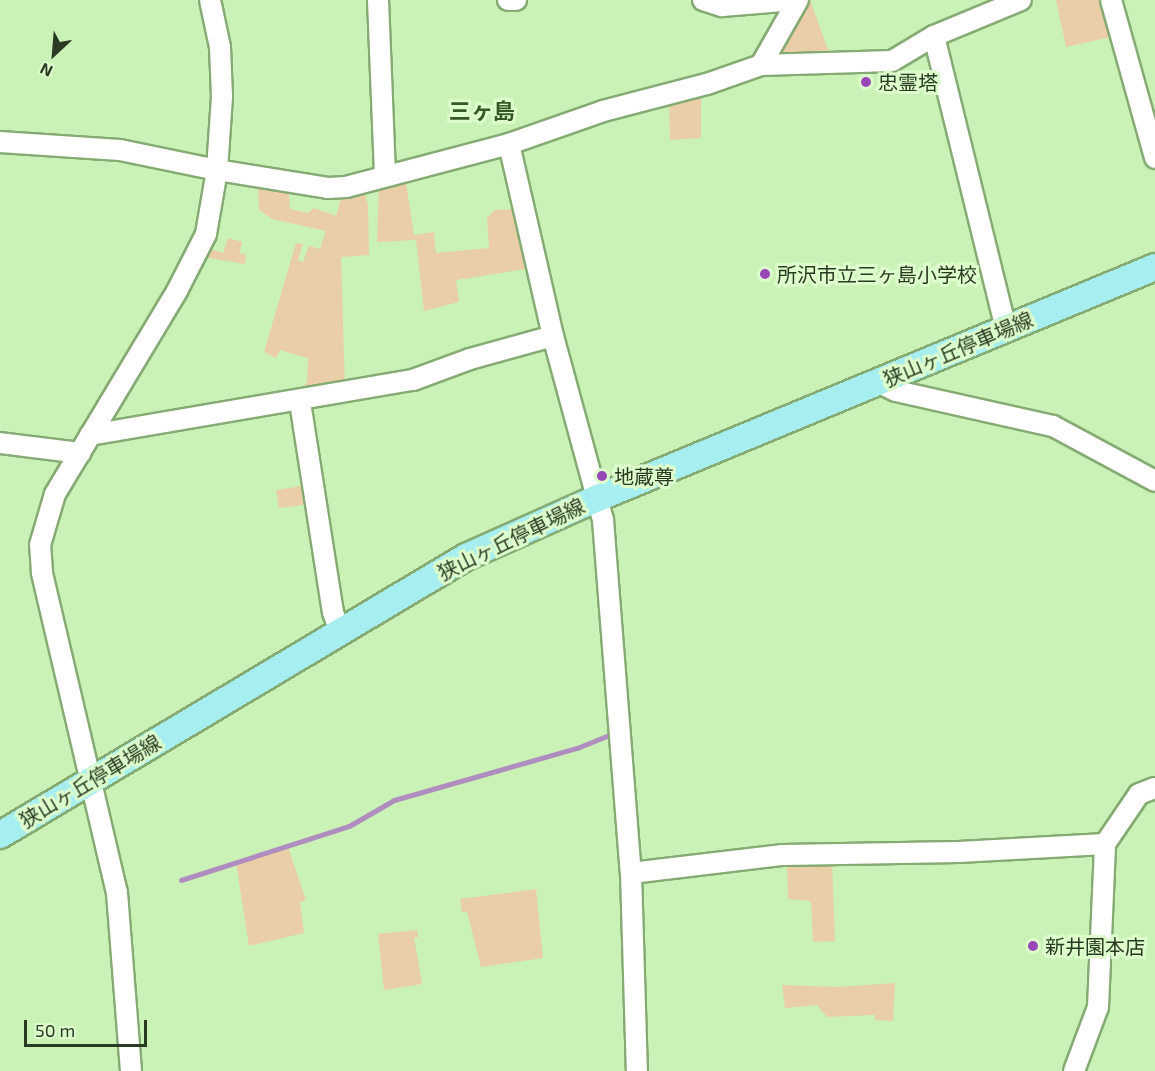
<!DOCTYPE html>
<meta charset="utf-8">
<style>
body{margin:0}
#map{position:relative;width:1155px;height:1071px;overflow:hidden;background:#caf2b7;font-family:"Exo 2","Noto Sans JP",sans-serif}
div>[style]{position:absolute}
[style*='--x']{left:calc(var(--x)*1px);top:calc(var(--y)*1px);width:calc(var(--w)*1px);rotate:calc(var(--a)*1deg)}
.green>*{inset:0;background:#eacea7}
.stream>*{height:5px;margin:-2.5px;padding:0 2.5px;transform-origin:2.5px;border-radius:2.5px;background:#b08dbf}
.roads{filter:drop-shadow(2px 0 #85ab73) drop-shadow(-2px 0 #85ab73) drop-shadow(0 2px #85ab73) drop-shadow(0 -2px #85ab73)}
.minor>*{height:20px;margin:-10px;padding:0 10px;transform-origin:10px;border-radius:10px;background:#fff}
.major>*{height:26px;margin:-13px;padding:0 13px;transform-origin:13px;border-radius:13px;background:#a6eeef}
.dots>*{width:16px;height:16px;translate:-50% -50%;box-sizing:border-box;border:3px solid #ddfdcd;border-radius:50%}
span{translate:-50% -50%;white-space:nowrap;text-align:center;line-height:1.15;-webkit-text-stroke:6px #ddfdcd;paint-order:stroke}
.poi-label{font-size:20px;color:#2a3a22}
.left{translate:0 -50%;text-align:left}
.street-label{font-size:20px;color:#2a3a22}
.quarter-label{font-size:22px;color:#365823;font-weight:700}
.north{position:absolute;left:24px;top:24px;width:60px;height:60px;-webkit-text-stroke:4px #ddfdcd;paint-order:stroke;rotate:206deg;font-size:16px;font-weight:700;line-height:24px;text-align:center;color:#2a3a22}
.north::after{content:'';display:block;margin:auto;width:21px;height:27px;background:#2a3a22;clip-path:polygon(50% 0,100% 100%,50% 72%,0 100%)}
.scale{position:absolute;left:24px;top:1020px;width:123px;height:27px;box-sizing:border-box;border:3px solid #2a3a22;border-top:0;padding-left:8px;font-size:18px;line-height:21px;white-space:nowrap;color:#2a3a22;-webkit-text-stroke:4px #ddfdcd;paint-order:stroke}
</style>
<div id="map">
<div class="green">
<div style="clip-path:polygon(810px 0,831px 58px,776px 60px,801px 1px)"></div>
<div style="clip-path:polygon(1056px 0,1106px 0,1115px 36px,1066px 47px)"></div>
<div style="clip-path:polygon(701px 95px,701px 138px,670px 140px,669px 101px)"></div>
<div style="clip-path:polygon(405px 176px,414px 235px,434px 232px,436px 253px,489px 248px,487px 218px,495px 210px,519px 209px,532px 268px,456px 280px,459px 302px,424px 311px,416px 240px,377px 242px,379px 186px)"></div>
<div style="clip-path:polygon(265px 182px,288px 185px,290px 209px,308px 213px,314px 208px,336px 216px,343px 191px,363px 189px,368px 204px,369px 255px,341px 257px,345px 389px,300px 396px,307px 381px,308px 358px,280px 350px,276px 358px,264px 352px,296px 243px,303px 244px,298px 260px,303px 262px,309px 246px,320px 249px,326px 231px,272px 219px,259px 210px,258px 190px)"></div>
<div style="clip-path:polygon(228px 238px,242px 242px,240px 253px,246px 255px,245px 264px,204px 257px,208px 248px,223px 253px)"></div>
<div style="clip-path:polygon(308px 485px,311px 504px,279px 508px,276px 490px)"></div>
<div style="clip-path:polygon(288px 847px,306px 900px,300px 902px,304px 933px,249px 946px,236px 863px)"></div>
<div style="clip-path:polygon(832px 861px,835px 941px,813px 942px,811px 901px,788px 899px,787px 864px)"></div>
<div style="clip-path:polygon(536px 889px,543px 958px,481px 967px,467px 912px,462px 912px,460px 899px)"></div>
<div style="clip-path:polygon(417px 930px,418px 937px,414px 938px,422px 984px,384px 990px,378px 934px)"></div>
<div style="clip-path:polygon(895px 983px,893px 1021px,875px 1020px,875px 1015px,827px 1017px,817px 1005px,785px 1008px,782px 985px,838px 987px)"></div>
</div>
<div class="stream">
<div style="--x:181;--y:880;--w:176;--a:-17.8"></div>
<div style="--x:349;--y:826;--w:52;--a:-30"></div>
<div style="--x:394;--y:800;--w:190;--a:-15.9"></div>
<div style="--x:577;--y:748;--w:38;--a:-22"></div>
</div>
<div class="roads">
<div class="minor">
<div style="--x:378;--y:0;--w:176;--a:87.7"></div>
<div style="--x:508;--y:0;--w:8;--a:0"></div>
<div style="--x:703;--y:0;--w:20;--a:18"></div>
<div style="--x:722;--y:6;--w:73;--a:-4.7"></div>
<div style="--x:1111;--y:0;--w:164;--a:74.4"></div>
<div style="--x:934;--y:36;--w:303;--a:76.2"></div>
<div style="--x:761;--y:65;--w:75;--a:-60.4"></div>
<div style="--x:0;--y:142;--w:120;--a:3.8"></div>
<div style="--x:120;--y:150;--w:99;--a:11.7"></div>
<div style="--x:217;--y:170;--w:112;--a:9.2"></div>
<div style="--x:328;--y:188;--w:18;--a:-3"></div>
<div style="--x:346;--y:187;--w:169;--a:-14.8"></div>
<div style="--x:509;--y:144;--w:100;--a:-19.3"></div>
<div style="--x:603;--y:111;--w:107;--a:-14.6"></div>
<div style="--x:707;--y:84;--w:57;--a:-19.4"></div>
<div style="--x:761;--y:65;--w:131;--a:-1.7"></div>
<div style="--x:892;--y:61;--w:49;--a:-30.8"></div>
<div style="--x:934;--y:36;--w:94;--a:-22.5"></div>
<div style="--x:509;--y:144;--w:197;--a:77.1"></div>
<div style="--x:553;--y:336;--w:191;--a:74.8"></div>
<div style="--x:603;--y:520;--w:354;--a:85.5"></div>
<div style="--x:631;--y:873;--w:198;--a:88.3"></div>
<div style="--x:878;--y:382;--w:20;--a:27"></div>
<div style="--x:896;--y:391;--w:161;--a:12.6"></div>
<div style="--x:1053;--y:426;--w:116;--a:28.3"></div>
<div style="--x:300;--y:402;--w:213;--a:81.1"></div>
<div style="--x:333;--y:612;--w:21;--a:71"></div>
<div style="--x:90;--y:435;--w:328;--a:-9.7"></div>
<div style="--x:413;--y:380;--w:61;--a:-20.2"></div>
<div style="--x:470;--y:359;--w:86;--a:-15.5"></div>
<div style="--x:0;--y:443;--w:81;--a:7.1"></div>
<div style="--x:631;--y:873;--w:153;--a:-6.8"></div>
<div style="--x:783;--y:855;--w:176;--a:-1"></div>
<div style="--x:959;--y:852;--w:146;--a:-3.1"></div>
<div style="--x:131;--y:1071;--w:179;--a:-94.5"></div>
<div style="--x:117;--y:893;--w:330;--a:-103.2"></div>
<div style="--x:42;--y:572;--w:27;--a:-94"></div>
<div style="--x:40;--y:545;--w:53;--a:-73.6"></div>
<div style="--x:55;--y:494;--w:237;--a:-59"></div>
<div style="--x:177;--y:291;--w:64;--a:-63"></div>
<div style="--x:206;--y:234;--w:65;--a:-80.2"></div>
<div style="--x:217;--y:170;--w:73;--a:-86.1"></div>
<div style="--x:222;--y:97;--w:50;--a:-92.3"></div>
<div style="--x:220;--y:47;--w:48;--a:-102"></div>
<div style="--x:1074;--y:1071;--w:68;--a:-69.4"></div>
<div style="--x:1098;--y:1007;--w:163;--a:-87.5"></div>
<div style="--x:1105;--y:844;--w:60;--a:-55.8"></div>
<div style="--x:1139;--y:794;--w:17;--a:-21"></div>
</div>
<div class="major">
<div style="--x:0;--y:835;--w:543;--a:-30.82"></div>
<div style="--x:466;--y:557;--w:145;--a:-24.1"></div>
<div style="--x:598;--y:498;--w:603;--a:-22.52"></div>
</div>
</div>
<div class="dots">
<div style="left:866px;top:82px;background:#9847b6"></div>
<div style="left:765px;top:274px;background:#9847b6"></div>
<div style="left:602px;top:476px;background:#9847b6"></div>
<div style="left:1033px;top:946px;background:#9847b6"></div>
</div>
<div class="poi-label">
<span class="left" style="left:878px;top:82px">忠霊塔</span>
<span class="left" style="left:777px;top:274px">所沢市立三ヶ島小学校</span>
<span class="left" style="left:614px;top:476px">地蔵尊</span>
<span class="left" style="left:1045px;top:946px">新井園本店</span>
</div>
<div class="street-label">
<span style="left:958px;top:349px;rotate:-23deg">狭山ヶ丘停車場線</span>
<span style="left:511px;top:539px;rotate:-26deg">狭山ヶ丘停車場線</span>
<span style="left:90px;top:781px;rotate:-31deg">狭山ヶ丘停車場線</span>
</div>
<div class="quarter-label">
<span style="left:482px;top:111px">三ヶ島</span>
</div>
<div class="north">N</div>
<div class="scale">50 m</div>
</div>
